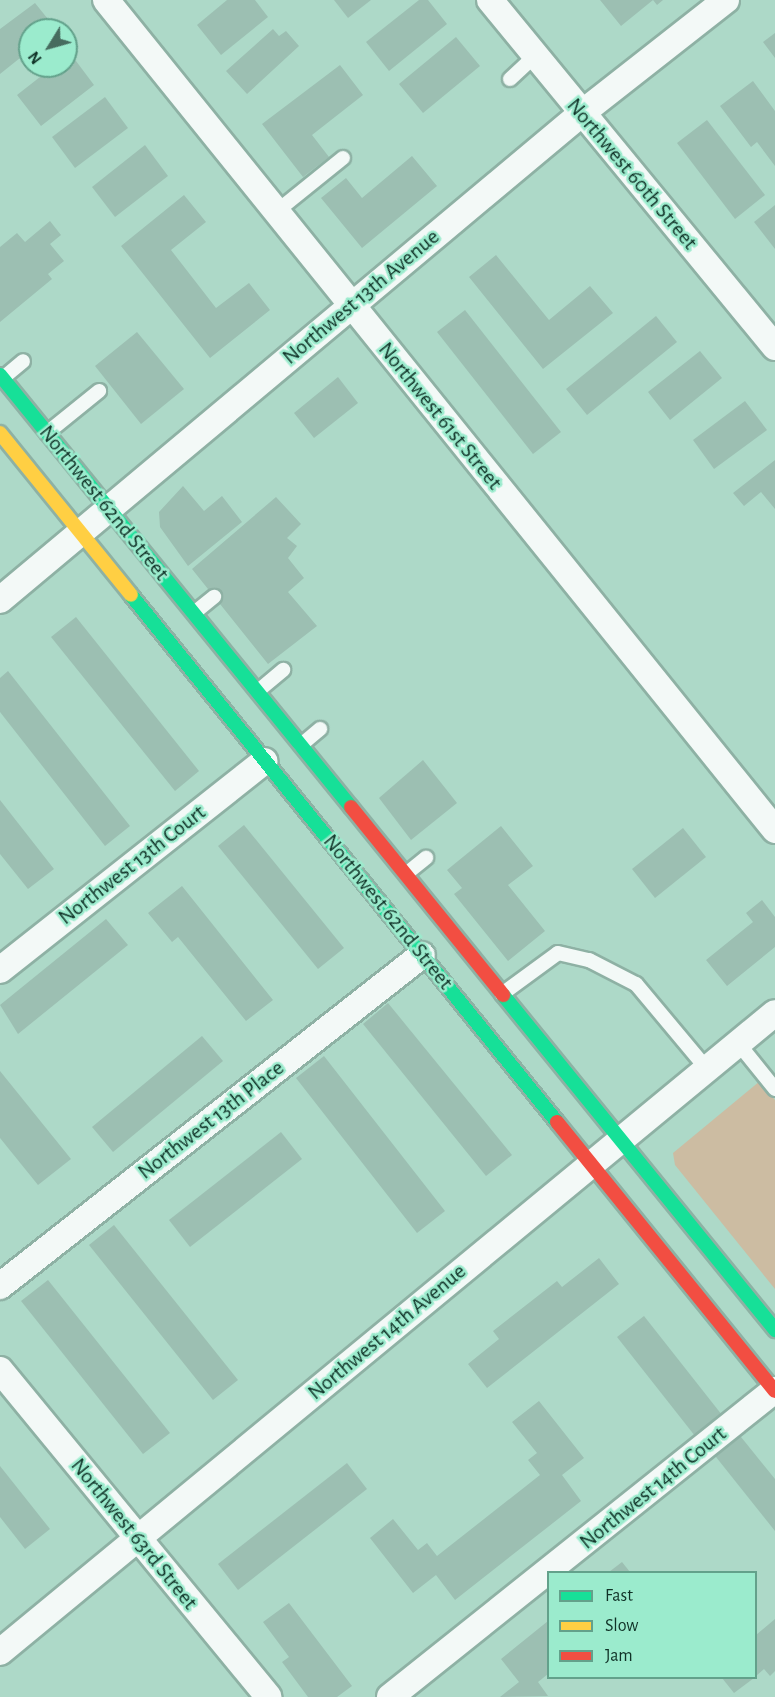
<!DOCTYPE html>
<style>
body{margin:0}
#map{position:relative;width:775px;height:1697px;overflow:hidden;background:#add9c8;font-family:"Alegreya Sans",sans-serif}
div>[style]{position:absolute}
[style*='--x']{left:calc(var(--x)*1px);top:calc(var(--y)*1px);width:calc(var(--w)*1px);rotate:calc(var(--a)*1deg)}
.green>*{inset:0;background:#ccbca2}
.building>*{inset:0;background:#9cbfb2}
.roads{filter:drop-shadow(2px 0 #8eb1a4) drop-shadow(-2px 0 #8eb1a4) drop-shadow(0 2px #8eb1a4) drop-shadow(0 -2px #8eb1a4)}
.lane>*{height:14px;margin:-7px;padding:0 7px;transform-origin:7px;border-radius:7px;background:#f3f9f7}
.street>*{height:26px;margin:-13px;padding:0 13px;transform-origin:13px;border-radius:13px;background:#f3f9f7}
.fast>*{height:14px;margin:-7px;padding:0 7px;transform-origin:7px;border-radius:7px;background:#16e098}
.slow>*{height:14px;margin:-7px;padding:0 7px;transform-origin:7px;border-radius:7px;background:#ffcf43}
.jam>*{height:14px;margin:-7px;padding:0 7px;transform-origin:7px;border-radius:7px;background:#f24e42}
span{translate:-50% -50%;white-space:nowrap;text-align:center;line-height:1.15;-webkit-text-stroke:5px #9bebcd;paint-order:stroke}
.street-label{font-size:22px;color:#103227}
.legend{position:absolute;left:547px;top:1571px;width:210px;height:108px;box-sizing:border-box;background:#9bebcd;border:2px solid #63a18b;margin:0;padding:8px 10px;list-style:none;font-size:18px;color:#103227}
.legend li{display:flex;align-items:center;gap:12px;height:30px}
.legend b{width:30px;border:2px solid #63a18b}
.north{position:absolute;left:18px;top:18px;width:60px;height:60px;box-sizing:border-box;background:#9bebcd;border:2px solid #63a18b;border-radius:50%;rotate:233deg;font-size:16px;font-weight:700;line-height:24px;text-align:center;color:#103227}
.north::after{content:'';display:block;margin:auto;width:21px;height:27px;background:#476c5f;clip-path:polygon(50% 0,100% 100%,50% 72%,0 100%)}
</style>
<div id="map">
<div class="green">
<div style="clip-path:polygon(760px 1081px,775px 1100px,775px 1289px,675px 1165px,673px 1153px)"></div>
</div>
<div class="building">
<div style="clip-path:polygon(227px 0,255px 0,268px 17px,221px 55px,197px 25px)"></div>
<div style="clip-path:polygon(334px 0,371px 0,348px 18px)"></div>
<div style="clip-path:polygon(419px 0,428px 0,447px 24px,389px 71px,366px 42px)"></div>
<div style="clip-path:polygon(600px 0,663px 0,657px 5px,653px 0,621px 26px)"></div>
<div style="clip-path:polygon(35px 3px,56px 29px,30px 30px,30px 50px,0 74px,0 29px)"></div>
<div style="clip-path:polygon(273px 29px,279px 36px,286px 31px,299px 46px,247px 94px,226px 71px)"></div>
<div style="clip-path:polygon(775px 33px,775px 58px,763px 42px)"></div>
<div style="clip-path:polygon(456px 37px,480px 66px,423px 113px,399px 84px)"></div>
<div style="clip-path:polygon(70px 53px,94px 85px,41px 126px,17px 95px,54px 66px,66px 66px)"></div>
<div style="clip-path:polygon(340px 65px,363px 95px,312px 135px,329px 157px,303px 177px,262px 124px)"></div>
<div style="clip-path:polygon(753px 81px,775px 111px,775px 166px,757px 142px,751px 147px,720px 106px)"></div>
<div style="clip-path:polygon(105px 97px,128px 128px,75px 168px,52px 137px)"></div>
<div style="clip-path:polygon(707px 120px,765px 195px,735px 219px,677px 143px)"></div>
<div style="clip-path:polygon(145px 145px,168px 176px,115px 217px,92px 187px)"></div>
<div style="clip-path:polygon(412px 156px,437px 186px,362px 248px,321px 198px,346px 178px,362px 198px)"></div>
<div style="clip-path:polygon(184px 195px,206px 222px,171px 250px,216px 308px,249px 283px,270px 310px,210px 358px,121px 246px)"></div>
<div style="clip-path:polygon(775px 205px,775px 249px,754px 222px)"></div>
<div style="clip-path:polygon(50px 221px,61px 235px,50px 244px,64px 261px,48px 274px,52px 279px,0 322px,0 247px,17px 233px,25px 242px)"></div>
<div style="clip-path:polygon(496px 255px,549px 320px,590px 286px,613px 313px,543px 369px,469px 277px)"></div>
<div style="clip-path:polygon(465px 310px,561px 432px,533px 454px,437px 332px)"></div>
<div style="clip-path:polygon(656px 316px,677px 342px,587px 415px,566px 389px)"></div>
<div style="clip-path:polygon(137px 332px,184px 389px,141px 424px,95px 366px)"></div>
<div style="clip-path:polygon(700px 351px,722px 378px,670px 420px,648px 392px)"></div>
<div style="clip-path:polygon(338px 377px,358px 403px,314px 438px,294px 413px)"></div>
<div style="clip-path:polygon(745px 401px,767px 430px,714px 469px,693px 440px)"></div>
<div style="clip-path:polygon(775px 460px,775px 509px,761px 492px,744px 506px,733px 493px)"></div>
<div style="clip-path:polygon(183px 486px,204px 511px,222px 496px,242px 522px,188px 566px,160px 527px,159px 512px)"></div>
<div style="clip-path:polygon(276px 497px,301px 524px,287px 538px,297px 546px,288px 558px,304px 578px,288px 592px,317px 626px,268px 664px,192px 569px)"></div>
<div style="clip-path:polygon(76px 617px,199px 771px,175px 791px,51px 637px)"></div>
<div style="clip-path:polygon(8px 671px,130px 826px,105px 846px,0 712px,0 678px)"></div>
<div style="clip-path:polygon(423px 760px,457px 803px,411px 840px,379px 798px)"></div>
<div style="clip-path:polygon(0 800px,54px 869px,28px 889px,0 854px)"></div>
<div style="clip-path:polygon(244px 825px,344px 948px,318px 969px,218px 846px)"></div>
<div style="clip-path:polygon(501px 826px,533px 866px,508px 885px,545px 931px,508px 961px,454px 894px,462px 888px,447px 870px)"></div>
<div style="clip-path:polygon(683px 828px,706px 857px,655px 898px,632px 869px)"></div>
<div style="clip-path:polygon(182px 886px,273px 1000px,246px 1021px,178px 937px,172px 942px,148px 913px)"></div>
<div style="clip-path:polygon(762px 900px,775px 917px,775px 947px,727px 986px,706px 960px,753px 922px,746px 913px)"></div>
<div style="clip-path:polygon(106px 919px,128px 945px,18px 1034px,0 1005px)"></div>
<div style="clip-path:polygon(388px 1003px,512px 1155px,486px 1176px,363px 1024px)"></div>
<div style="clip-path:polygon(202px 1036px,223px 1061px,113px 1152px,92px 1127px)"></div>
<div style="clip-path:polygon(324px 1056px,445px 1211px,417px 1233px,296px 1078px)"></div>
<div style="clip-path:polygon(0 1071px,71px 1159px,38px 1185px,0 1138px)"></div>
<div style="clip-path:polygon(281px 1132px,302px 1159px,190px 1247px,169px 1220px)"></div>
<div style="clip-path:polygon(114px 1225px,238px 1380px,213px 1400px,89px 1245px)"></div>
<div style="clip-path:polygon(599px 1258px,619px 1284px,487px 1388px,468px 1364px,499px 1339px,493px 1331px,557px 1281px,562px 1287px)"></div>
<div style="clip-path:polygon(48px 1280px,170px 1433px,143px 1454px,21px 1301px)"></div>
<div style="clip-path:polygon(644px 1316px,722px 1415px,695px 1436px,617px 1337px)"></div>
<div style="clip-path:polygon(539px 1401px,584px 1458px,562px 1475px,581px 1501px,455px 1600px,436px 1575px,413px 1593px,370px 1538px,393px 1519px,418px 1550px,427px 1543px,437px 1556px,540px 1475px,528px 1460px,537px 1453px,512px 1422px)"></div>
<div style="clip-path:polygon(737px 1432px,775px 1479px,775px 1531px,712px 1452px)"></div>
<div style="clip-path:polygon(347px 1463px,367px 1489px,238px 1590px,218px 1564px)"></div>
<div style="clip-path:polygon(0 1466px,50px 1529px,25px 1549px,0 1517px)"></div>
<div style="clip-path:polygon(622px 1562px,630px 1572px,609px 1572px)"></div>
<div style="clip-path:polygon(289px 1603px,352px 1686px,337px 1697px,308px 1697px,282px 1662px,289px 1657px,263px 1622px)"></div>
<div style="clip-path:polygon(775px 1619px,775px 1671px,770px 1676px,764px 1669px,756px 1676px,756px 1635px)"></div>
<div style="clip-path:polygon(548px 1621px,548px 1674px,538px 1682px,548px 1696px,500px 1697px,519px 1682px,501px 1659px)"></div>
<div style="clip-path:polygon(722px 1678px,754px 1678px,734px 1693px)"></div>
</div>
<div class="roads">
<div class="lane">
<div style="--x:510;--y:79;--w:34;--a:-43"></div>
<div style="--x:276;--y:212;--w:86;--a:-38.9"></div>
<div style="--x:3;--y:378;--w:26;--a:-40"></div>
<div style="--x:47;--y:433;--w:67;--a:-38.9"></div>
<div style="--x:194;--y:613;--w:26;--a:-39"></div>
<div style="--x:258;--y:691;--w:33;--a:-40"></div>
<div style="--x:301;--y:745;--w:25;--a:-40"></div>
<div style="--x:406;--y:874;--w:26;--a:-39"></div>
<div style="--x:502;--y:994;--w:69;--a:-36.2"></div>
<div style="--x:558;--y:953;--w:32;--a:13"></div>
<div style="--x:589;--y:960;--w:53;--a:27.1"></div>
<div style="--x:636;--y:984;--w:111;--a:50.1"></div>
<div style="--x:738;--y:1043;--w:59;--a:51.2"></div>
</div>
<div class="street">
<div style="--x:106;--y:0;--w:1066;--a:51.13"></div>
<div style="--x:490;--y:0;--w:449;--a:50.6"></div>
<div style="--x:0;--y:600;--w:759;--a:-39.92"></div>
<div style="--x:582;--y:113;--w:183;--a:-38.1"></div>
<div style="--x:0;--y:970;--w:337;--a:-38.3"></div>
<div style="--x:0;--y:1286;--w:536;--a:-38.11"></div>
<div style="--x:0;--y:1370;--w:423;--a:50.6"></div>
<div style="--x:0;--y:1652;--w:1004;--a:-39.51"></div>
<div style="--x:390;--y:1697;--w:492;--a:-38.6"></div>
</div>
<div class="fast">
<div style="--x:0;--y:375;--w:557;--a:50.91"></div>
<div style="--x:131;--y:595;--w:678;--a:51.05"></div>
<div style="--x:503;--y:995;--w:432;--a:50.9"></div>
</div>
<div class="slow">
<div style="--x:0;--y:433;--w:208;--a:51"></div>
</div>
<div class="jam">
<div style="--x:351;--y:807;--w:242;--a:51"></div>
<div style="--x:557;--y:1122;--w:346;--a:51"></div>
</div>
</div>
<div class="street-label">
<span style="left:632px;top:174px;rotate:50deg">Northwest 60th Street</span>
<span style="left:361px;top:297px;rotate:-40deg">Northwest 13th Avenue</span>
<span style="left:440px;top:416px;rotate:51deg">Northwest 61st Street</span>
<span style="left:104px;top:503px;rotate:51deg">Northwest 62nd Street</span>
<span style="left:132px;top:865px;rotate:-38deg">Northwest 13th Court</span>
<span style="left:388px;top:912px;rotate:51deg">Northwest 62nd Street</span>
<span style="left:211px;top:1120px;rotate:-38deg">Northwest 13th Place</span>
<span style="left:387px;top:1332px;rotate:-40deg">Northwest 14th Avenue</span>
<span style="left:653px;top:1488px;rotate:-39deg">Northwest 14th Court</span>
<span style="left:134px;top:1534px;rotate:51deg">Northwest 63rd Street</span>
</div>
<ul class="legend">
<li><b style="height:8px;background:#16e098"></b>Fast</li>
<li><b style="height:8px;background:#ffcf43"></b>Slow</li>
<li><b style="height:8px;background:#f24e42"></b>Jam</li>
</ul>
<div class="north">N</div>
</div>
